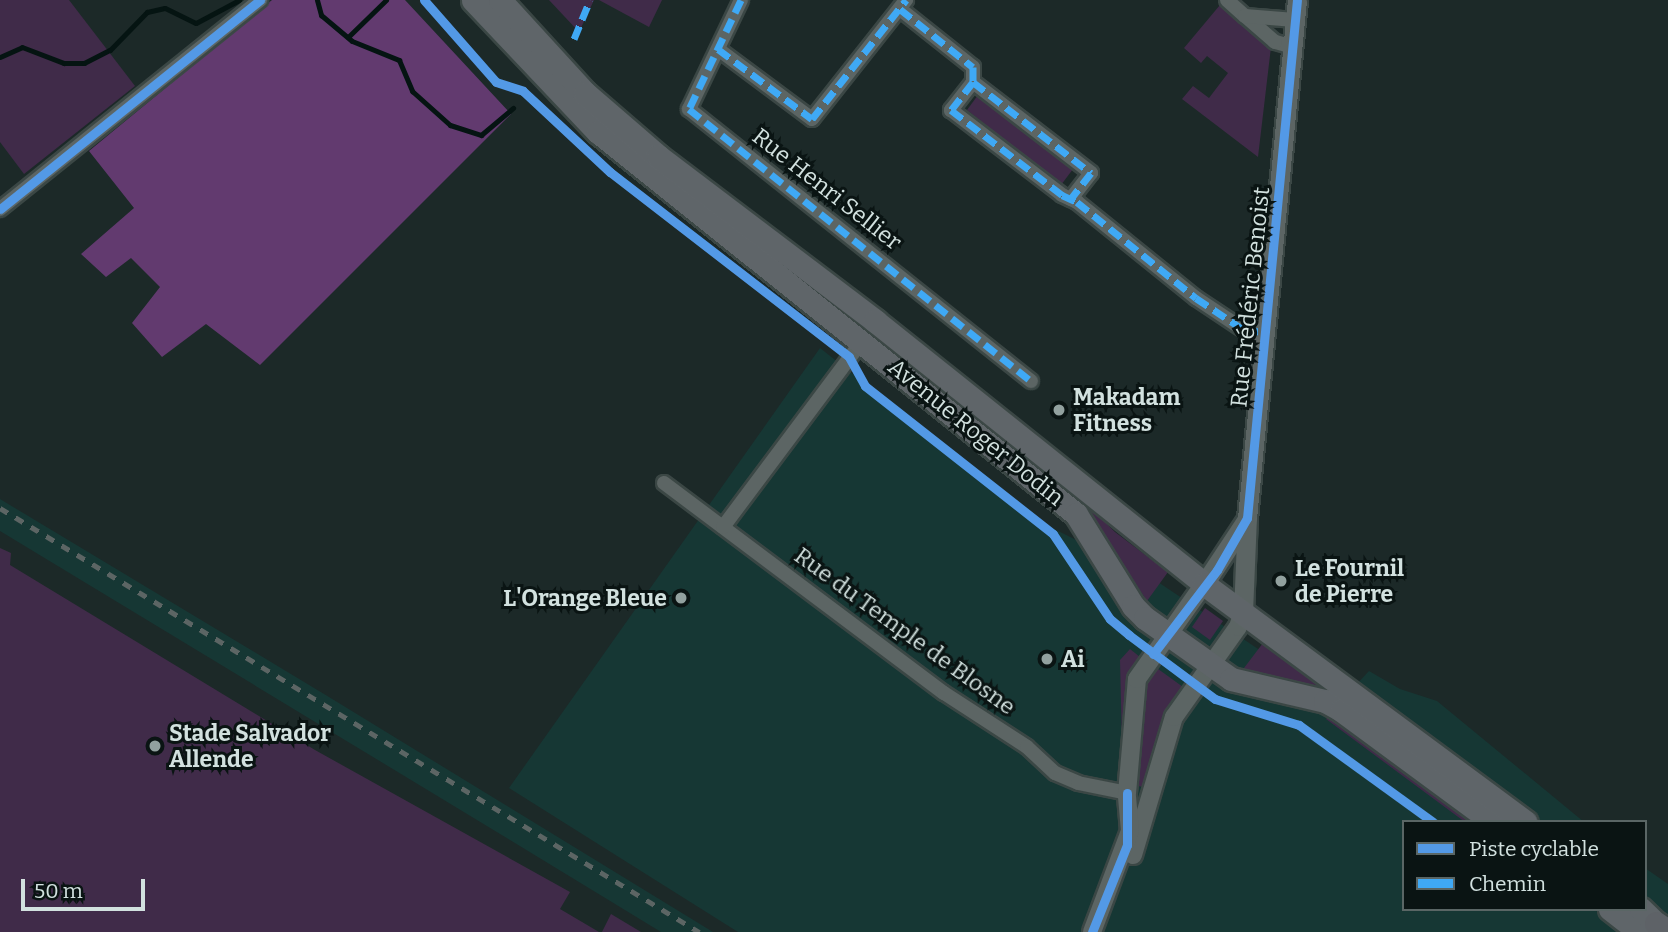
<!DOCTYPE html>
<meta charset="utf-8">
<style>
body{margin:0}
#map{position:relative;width:1668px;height:932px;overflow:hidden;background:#1c2928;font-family:Bitter,serif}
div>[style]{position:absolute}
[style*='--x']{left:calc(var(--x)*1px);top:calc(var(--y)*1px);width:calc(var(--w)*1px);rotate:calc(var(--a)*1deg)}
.built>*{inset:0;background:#163734}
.green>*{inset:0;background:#402b49}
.forest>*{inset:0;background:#623a6f}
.stream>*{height:5px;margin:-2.5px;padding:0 2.5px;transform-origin:2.5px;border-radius:2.5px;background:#051412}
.roads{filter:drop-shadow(2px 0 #3b4745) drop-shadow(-2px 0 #3b4745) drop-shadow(0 2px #3b4745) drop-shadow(0 -2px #3b4745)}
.minor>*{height:14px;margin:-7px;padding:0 7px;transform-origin:7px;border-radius:7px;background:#5c6564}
.tertiary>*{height:18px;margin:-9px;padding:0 9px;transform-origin:9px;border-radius:9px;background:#5c6564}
.secondary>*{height:19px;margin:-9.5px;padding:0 9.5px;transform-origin:9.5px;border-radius:9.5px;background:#5c6564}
.primary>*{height:23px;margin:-11.5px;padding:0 11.5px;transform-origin:11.5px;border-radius:11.5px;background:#5f6569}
.trunk>*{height:23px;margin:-11.5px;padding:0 11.5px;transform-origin:11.5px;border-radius:11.5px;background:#5e6267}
.rail>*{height:5px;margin-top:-2.5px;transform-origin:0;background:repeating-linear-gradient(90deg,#5c6564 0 9px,transparent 0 18px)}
.quiet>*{height:7px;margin-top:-3.5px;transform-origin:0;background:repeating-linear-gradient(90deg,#3fa9f5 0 14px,transparent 0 21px)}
.cycleway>*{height:9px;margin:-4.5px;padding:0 4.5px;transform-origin:4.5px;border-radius:4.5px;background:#5399e6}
.dots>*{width:19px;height:19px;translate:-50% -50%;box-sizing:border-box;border:4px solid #0a1413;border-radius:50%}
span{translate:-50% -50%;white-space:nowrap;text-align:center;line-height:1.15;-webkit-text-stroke:6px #0a1413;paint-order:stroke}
.street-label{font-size:23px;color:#d2e1df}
.poi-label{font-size:23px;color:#d2e1df;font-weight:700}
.left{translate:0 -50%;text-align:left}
.right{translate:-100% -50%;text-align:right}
.legend{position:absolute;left:1402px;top:820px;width:245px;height:91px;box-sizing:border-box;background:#0a1413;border:2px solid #5a6665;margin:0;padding:9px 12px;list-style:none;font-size:21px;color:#d2e1df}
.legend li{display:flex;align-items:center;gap:14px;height:35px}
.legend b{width:35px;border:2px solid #5a6665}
.scale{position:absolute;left:21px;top:879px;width:124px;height:32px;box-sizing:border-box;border:4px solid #d2e1df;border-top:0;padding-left:9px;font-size:21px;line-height:24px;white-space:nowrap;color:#d2e1df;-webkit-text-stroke:5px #0a1413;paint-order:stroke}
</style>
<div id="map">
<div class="built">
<div style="clip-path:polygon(820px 348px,1042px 523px,1149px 576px,1339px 703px,1369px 671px,1400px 689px,1437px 701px,1584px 822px,1404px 822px,1404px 909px,1645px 909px,1645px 868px,1668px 884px,1668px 932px,738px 932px,509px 788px)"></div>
<div style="clip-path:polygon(0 499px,329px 697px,713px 932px,661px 932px,510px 840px,0 531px)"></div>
</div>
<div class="green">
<div style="clip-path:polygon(0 0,69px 0,135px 86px,24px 174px,0 142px)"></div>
<div style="clip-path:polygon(549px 0,594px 0,579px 32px)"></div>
<div style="clip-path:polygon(599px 0,662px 0,649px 27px)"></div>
<div style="clip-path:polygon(1220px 5px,1271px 47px,1258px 157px,1182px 99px,1193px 86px,1209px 98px,1228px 73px,1207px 56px,1201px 63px,1184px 48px)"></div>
<div style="clip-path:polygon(978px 95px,1073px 169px,1061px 185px,967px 110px)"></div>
<div style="clip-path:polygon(1077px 495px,1115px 532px,1168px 572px,1147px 601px)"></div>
<div style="clip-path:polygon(0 548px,11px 553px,10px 565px,315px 750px,570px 892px,560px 909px,599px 932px,0 932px)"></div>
<div style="clip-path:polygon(1205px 608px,1223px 621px,1210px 640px,1192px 627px)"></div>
<div style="clip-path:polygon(1266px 639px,1348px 700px,1314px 687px,1241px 672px)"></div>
<div style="clip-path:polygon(1130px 649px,1140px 657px,1127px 683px,1122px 746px,1120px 660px)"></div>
<div style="clip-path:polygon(1154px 666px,1183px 687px,1168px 711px,1146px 787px,1136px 786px,1143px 682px)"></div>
<div style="clip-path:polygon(1330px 715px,1483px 822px,1465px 822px,1326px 719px)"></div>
<div style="clip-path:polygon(611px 914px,641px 932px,602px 932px)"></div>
</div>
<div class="forest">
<div style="clip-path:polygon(272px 0,405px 0,511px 114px,260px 365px,206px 324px,162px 357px,132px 323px,160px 287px,131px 258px,106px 277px,81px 254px,134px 208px,89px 151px)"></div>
</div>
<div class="stream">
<div style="--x:317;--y:0;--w:16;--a:75"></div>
<div style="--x:321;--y:15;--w:40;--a:40"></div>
<div style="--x:352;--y:41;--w:51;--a:22"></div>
<div style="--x:399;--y:60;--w:34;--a:67"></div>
<div style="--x:412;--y:91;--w:51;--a:41.8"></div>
<div style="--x:450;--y:125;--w:33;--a:18"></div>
<div style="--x:481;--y:135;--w:42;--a:-40.2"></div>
<div style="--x:348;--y:37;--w:53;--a:-44.2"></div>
<div style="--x:0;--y:57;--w:24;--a:-24"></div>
<div style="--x:22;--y:47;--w:45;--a:20.9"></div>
<div style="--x:64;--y:63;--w:20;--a:0"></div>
<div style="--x:84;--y:63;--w:29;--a:-27"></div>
<div style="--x:110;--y:50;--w:53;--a:-45.8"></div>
<div style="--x:147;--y:12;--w:18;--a:-13"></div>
<div style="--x:165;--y:8;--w:34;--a:26"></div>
<div style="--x:196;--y:23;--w:49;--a:-28.1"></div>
</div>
<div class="roads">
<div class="minor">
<div style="--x:741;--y:0;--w:121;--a:115.5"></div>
<div style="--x:689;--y:109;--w:437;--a:38.5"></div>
<div style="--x:1227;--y:0;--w:24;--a:42"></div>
<div style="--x:900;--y:9;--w:93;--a:38.5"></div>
<div style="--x:973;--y:67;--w:15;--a:90"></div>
<div style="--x:973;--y:82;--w:36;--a:128"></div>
<div style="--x:951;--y:110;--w:140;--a:37.4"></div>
<div style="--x:1062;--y:195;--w:17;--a:25"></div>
<div style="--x:1077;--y:202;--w:153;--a:38.9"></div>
<div style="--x:1196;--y:298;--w:58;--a:33.7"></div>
<div style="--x:1244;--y:330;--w:22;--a:5"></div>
<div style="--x:1293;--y:47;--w:19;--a:-164"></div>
<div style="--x:1275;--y:42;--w:40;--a:-139"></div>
<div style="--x:1245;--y:16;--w:50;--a:4.6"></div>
<div style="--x:718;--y:49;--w:117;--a:36.7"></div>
<div style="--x:812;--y:119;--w:152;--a:-51.7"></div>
<div style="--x:973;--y:82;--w:149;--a:37.6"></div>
<div style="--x:1091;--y:173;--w:33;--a:128"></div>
<div style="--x:0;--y:209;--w:334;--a:-38.8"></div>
<div style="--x:664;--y:483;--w:350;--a:36.9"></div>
<div style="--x:944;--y:693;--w:99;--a:33"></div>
<div style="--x:1027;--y:747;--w:38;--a:43"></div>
<div style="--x:1055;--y:773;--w:25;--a:23"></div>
<div style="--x:1078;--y:783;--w:50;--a:11.5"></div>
<div style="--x:723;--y:527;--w:232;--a:-53.2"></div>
</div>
<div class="tertiary">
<div style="--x:1133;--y:855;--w:144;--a:-73.5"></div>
<div style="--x:1174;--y:717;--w:110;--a:-54.6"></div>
<div style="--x:1238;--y:627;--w:16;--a:-72"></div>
<div style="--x:1092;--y:932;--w:108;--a:-69.4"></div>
<div style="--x:1130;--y:831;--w:38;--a:-95"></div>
<div style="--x:1127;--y:793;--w:114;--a:-85"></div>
<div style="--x:1137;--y:679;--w:116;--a:-54.8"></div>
</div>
<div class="secondary">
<div style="--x:1204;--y:584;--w:74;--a:-56.5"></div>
<div style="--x:1243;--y:612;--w:94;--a:-87.6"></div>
<div style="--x:1247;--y:518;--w:520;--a:-84.49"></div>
</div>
<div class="primary">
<div style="--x:473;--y:0;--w:182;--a:46.6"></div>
<div style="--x:598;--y:132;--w:612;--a:38.63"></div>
<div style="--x:1076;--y:514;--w:108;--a:58.2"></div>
<div style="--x:1133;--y:606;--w:17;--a:45"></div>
<div style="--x:1145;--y:618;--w:105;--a:35.3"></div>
<div style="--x:1231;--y:679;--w:97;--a:13.2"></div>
<div style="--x:1325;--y:701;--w:18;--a:29"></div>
<div style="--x:1341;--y:710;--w:189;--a:36.4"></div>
<div style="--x:500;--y:0;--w:126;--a:47.6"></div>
<div style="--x:585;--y:93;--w:96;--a:40.8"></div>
<div style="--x:658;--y:156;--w:273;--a:37.2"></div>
<div style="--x:875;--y:321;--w:421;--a:38.6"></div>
<div style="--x:1204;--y:584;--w:400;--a:36.5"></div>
<div style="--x:1610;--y:909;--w:37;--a:38"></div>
<div style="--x:1641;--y:909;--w:33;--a:44"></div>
</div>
<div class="trunk">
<div style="--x:1656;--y:923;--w:14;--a:34"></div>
</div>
</div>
<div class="rail">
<div style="--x:0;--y:508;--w:818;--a:31.24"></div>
</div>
<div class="quiet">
<div style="--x:741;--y:0;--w:121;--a:115.5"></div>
<div style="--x:689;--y:109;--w:437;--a:38.5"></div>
<div style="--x:900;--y:9;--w:93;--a:38.5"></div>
<div style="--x:973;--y:67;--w:15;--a:90"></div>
<div style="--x:973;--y:82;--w:36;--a:128"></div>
<div style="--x:951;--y:110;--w:140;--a:37.4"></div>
<div style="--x:1062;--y:195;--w:17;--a:25"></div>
<div style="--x:1077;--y:202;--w:153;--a:38.9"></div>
<div style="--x:1196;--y:298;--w:58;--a:33.7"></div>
<div style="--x:1244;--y:330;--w:22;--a:5"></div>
<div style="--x:574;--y:39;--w:42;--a:-67.7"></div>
<div style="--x:718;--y:49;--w:117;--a:36.7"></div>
<div style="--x:812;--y:119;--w:152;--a:-51.7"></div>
<div style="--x:973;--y:82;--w:149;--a:37.6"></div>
<div style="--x:1091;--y:173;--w:33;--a:128"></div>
</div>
<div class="cycleway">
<div style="--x:424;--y:0;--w:109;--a:48.7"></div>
<div style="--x:496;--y:82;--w:28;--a:18"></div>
<div style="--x:523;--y:91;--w:119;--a:43"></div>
<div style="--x:610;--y:172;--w:302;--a:37.7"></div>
<div style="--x:849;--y:357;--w:33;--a:61"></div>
<div style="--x:865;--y:386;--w:239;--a:38.2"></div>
<div style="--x:1053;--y:534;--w:102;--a:56.2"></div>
<div style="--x:1110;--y:619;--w:25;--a:40"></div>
<div style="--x:1129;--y:635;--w:107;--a:36.7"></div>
<div style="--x:1215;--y:699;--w:88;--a:17.2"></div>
<div style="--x:1299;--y:725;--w:165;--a:35.9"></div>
<div style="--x:0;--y:209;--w:334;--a:-38.8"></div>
<div style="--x:1153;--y:654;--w:106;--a:-52.7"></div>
<div style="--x:1217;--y:570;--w:60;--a:-60"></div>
<div style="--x:1247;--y:518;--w:520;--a:-84.49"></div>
<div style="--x:1092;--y:932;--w:94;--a:-68.1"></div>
<div style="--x:1127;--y:845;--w:52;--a:-90"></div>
</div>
<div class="dots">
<div style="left:1059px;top:410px;background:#92a19f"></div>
<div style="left:1281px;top:581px;background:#92a19f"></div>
<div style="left:681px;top:598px;background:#92a19f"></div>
<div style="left:1047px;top:659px;background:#92a19f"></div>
<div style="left:155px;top:746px;background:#92a19f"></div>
</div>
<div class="street-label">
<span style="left:827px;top:189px;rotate:38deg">Rue Henri Sellier</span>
<span style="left:1250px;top:297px;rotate:-84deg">Rue Frédéric Benoist</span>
<span style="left:976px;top:432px;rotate:39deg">Avenue Roger Dodin</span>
<span style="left:905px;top:631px;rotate:36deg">Rue du Temple de Blosne</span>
</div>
<div class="poi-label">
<span class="left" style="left:1073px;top:410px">Makadam<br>Fitness</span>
<span class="left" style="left:1295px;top:581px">Le Fournil<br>de Pierre</span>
<span class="right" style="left:667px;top:598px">L'Orange Bleue</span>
<span class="left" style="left:1061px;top:659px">Ai</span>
<span class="left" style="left:169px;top:746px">Stade Salvador<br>Allende</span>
</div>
<ul class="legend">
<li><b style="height:9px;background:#5399e6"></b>Piste cyclable</li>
<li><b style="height:9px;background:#3fa9f5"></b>Chemin</li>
</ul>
<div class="scale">50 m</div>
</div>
